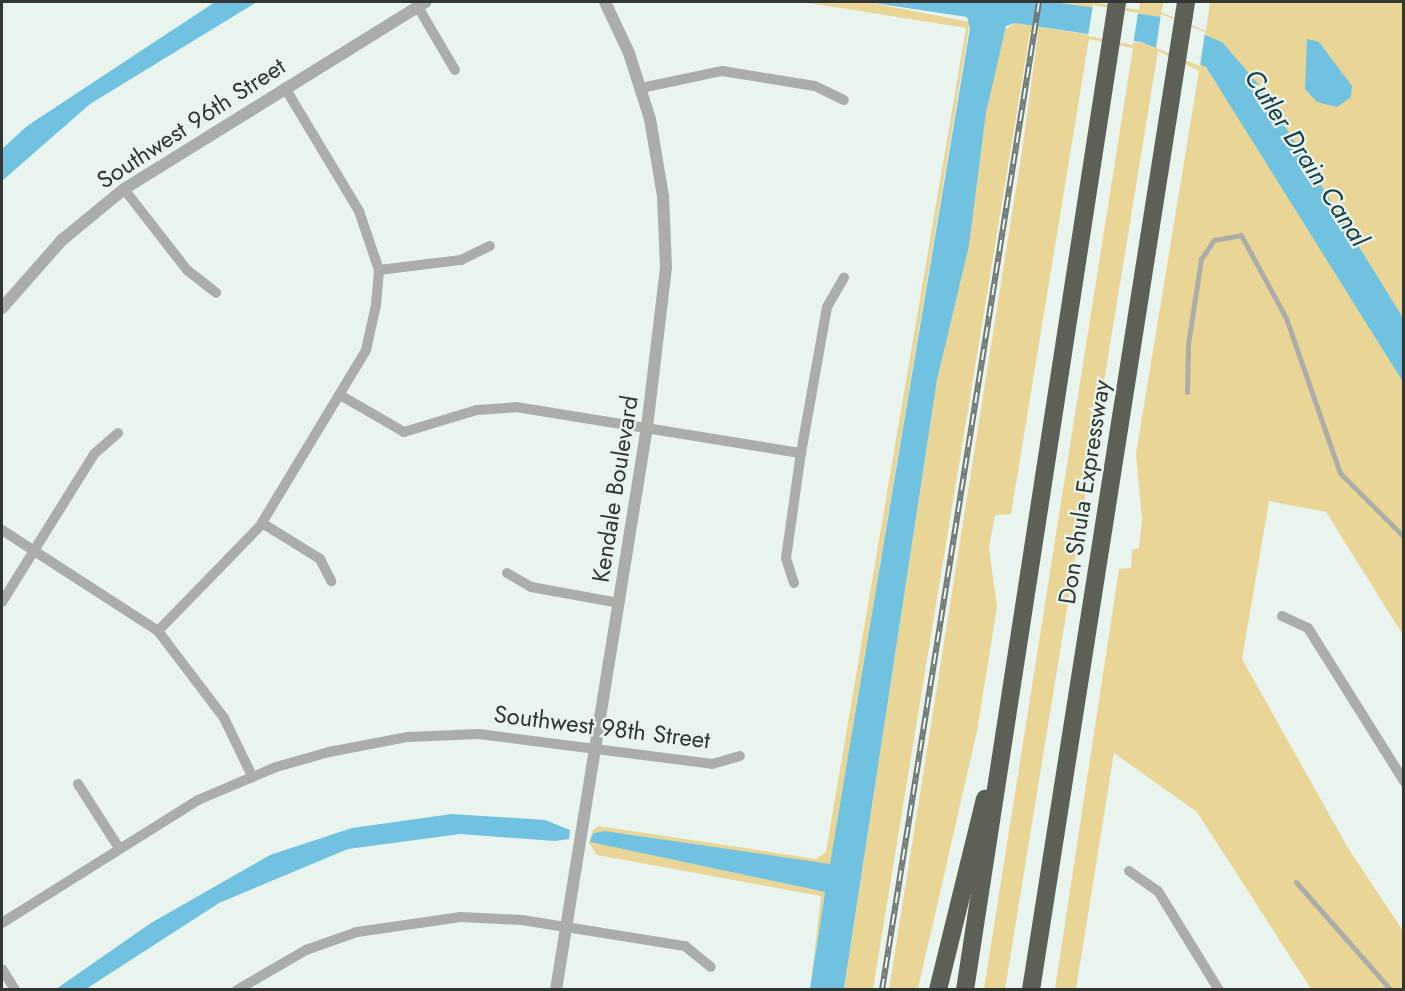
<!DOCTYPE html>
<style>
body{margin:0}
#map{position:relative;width:1405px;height:991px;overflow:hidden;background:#e8f4ed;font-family:Jost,sans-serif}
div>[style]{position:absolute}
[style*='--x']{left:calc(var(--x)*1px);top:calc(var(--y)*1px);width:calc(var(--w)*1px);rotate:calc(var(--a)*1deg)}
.green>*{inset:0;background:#e9d697}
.water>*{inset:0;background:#71c2e0}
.pier>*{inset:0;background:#e8f4ed}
.service>*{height:5px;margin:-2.5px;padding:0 2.5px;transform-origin:2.5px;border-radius:2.5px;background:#abada8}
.minor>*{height:10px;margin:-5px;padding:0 5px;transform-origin:5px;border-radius:5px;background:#abada8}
.tertiary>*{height:12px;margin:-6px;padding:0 6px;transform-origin:6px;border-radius:6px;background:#abada8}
.motorway>*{height:18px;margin:-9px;padding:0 9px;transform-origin:9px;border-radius:9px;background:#5c6057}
.rail>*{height:6px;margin-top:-3px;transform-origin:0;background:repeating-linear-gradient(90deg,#e8f4ed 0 11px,#717874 0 22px);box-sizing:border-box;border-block:2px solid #717874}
span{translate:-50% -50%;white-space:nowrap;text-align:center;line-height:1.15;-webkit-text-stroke:4.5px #e8f4ed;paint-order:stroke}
.street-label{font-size:24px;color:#333734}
.water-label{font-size:26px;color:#1b404d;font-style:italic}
.frame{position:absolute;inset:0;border:3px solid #333734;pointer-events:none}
</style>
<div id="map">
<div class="green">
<div style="clip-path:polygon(803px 2px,867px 2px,970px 22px,830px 865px,605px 831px,593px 833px,591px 842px,825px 892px,810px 989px,821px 896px,597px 855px,589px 843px,593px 830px,599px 826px,816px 859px,826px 852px,966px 28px)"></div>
<div style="clip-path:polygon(1038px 2px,1093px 2px,1139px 10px,1140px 2px,1164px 2px,1161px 12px,1206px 31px,1210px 2px,1403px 2px,1403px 635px,1326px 512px,1269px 501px,1242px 659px,1348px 848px,1403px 931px,1403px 989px,1311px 989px,1197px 812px,1114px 753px,1076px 989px,1055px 989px,1119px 569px,1131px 568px,1132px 550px,1139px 548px,1142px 520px,1136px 454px,1199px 71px,1158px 51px,1005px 989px,984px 989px,1133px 48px,1089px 39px,1011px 514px,995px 515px,989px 547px,997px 607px,977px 731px,918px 989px,889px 989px,1023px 144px,1038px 34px,1030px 32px,873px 989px,844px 990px,937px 380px,969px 246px,986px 113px,1004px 30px,1015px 23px,1160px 46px,1204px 65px,1214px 79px,1222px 42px,1162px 17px)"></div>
</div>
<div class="water">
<div style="clip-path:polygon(215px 2px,257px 2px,90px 104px,2px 181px,2px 149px,27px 126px)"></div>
<div style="clip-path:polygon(867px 2px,1052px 2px,1162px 17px,1222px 42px,1260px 86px,1403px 318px,1403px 382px,1206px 67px,1141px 42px,1015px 23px,1006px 26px,986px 113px,969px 246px,937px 380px,844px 989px,810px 989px,825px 892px,590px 842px,593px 833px,605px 831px,830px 864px,970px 28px,967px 17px)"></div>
<div style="clip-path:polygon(1307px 39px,1319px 42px,1352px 86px,1351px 97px,1337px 107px,1317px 102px,1305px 89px)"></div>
<div style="clip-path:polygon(452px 814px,545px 820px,570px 830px,569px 839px,555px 841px,460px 834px,348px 849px,219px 903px,86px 989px,56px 989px,151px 923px,270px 855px,352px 828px)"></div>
</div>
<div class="pier">
<div style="clip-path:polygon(1093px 5px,1138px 13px,1133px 45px,1088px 36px)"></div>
<div style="clip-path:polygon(1161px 14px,1205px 32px,1200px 66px,1156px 48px)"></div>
</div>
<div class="service">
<div style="--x:1187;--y:392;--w:48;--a:-88.8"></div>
<div style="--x:1188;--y:344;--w:86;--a:-81.3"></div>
<div style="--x:1201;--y:259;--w:23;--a:-56"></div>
<div style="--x:1214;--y:240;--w:27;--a:-10"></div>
<div style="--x:1241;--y:235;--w:94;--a:61.5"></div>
<div style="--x:1286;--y:318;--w:164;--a:70.8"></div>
<div style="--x:1340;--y:473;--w:91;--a:45"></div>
<div style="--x:1296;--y:882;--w:144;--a:48.7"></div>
</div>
<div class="minor">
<div style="--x:418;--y:7;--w:73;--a:59.6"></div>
<div style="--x:641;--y:88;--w:83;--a:-11.9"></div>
<div style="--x:722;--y:71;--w:94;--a:9.2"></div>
<div style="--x:815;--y:86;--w:32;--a:26"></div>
<div style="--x:124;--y:189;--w:103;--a:52.1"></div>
<div style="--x:187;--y:270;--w:37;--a:38"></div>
<div style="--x:379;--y:270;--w:83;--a:-7"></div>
<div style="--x:461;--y:260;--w:32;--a:-26"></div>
<div style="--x:340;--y:395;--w:74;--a:30"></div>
<div style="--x:404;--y:432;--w:76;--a:-16.8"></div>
<div style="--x:477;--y:410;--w:39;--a:-4"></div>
<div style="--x:516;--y:407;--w:289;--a:9.2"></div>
<div style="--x:262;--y:523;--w:68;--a:31.8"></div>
<div style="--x:320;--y:559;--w:25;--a:63"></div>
<div style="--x:2;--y:530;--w:186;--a:32.9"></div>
<div style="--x:158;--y:631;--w:109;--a:52.8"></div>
<div style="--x:224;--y:718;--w:64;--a:64.2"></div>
<div style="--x:507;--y:573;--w:28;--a:30"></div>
<div style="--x:531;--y:587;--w:89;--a:10.3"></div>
<div style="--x:794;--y:583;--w:26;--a:-108"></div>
<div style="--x:786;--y:558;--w:106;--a:-81.9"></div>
<div style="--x:801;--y:453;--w:148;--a:-79.9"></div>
<div style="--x:827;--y:307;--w:34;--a:-60"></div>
<div style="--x:2;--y:602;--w:174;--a:-58.1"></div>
<div style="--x:94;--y:454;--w:32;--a:-41"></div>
<div style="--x:1282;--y:616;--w:29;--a:25"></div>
<div style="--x:1308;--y:628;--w:181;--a:57.9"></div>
<div style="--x:158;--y:631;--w:146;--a:-45.8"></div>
<div style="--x:260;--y:526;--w:205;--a:-58.9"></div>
<div style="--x:366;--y:350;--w:46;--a:-77.5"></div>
<div style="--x:376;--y:305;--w:35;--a:-85"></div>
<div style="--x:379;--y:270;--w:62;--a:-108.7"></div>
<div style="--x:359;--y:211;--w:144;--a:-121"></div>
<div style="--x:78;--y:784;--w:76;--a:57.4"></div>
<div style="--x:1129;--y:871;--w:35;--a:35"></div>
<div style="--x:1158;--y:891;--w:116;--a:58.4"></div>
<div style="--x:2;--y:923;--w:231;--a:-32.1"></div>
<div style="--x:198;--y:800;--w:85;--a:-22.9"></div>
<div style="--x:276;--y:767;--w:55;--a:-15.8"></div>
<div style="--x:329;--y:752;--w:79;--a:-10.9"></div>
<div style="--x:407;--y:737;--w:72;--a:-2.4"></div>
<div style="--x:479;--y:734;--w:235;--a:7.3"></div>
<div style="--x:712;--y:764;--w:29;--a:-16"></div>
<div style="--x:2;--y:969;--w:25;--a:58"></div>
<div style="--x:237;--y:990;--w:80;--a:-30.1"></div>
<div style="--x:306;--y:950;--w:54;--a:-19.4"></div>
<div style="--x:357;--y:932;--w:105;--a:-8.2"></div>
<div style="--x:461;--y:917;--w:61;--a:2.8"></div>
<div style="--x:522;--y:920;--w:165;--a:9.1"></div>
<div style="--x:685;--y:946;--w:33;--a:39"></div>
</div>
<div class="tertiary">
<div style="--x:2;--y:308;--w:91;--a:-48.6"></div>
<div style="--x:62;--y:240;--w:80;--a:-39.4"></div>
<div style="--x:124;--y:189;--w:355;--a:-31.8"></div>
<div style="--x:556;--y:990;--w:570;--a:-80.82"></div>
<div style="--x:647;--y:427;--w:161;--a:-83.2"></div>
<div style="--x:666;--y:267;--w:71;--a:-92.4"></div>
<div style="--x:663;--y:196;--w:78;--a:-99.6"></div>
<div style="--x:650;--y:119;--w:69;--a:-107.7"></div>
<div style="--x:629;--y:53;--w:56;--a:-115.2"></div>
</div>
<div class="motorway">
<div style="--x:938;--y:990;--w:197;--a:-76.2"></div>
<div style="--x:965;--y:990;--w:1000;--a:-81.25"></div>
<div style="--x:1031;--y:990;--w:1000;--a:-81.08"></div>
</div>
<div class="rail">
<div style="--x:882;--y:990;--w:1000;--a:-80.97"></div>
</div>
<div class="street-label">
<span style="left:191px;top:123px;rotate:-33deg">Southwest 96th Street</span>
<span style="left:615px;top:489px;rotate:-81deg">Kendale Boulevard</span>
<span style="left:1084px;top:492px;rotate:-81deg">Don Shula Expressway</span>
<span style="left:602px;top:727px;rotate:7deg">Southwest 98th Street</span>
</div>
<div class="water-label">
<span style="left:1306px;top:158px;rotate:57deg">Cutler Drain Canal</span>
</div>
<div class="frame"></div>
</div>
